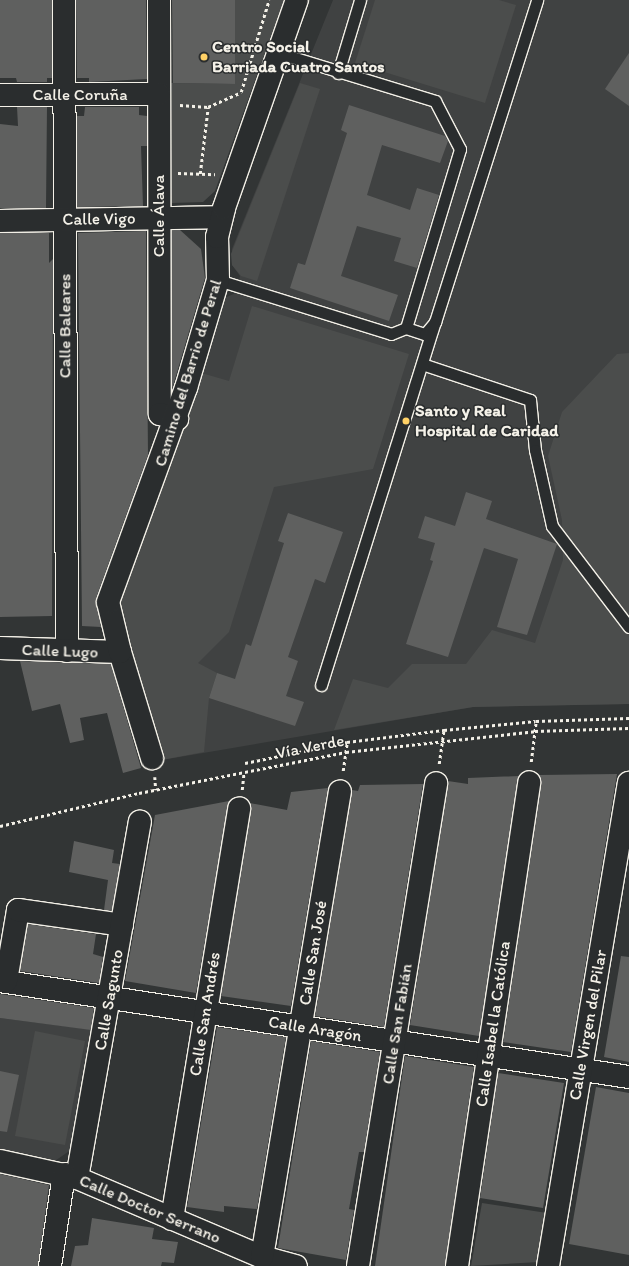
<!DOCTYPE html>
<meta charset="utf-8">
<style>
body{margin:0}
#map{position:relative;width:629px;height:1266px;overflow:hidden;background:#323535;font-family:Itim,sans-serif}
div>[style]{position:absolute}
[style*='--x']{left:calc(var(--x)*1px);top:calc(var(--y)*1px);width:calc(var(--w)*1px);rotate:calc(var(--a)*1deg)}
.built>*{inset:0;background:#404242}
.green>*{inset:0;background:#4b4d4c}
.building>*{inset:0;background:#5f605f}
.path>*{height:2.5px;margin-top:-1.25px;transform-origin:0;background:repeating-linear-gradient(90deg,#f4f1e8 0 3px,transparent 0 6px)}
.roads{filter:drop-shadow(1px 0 #f4f1e8) drop-shadow(-1px 0 #f4f1e8) drop-shadow(0 1px #f4f1e8) drop-shadow(0 -1px #f4f1e8)}
.lane>*{height:11px;margin:-5.5px;padding:0 5.5px;transform-origin:5.5px;border-radius:5.5px;background:#2a2d2e}
.street>*{height:22px;margin:-11px;padding:0 11px;transform-origin:11px;border-radius:11px;background:#2a2d2e}
.secondary>*{height:22px;margin:-11px;padding:0 11px;transform-origin:11px;border-radius:11px;background:#2a2d2e}
.dots>*{width:11px;height:11px;translate:-50% -50%;box-sizing:border-box;border:2px solid #2a2d2e;border-radius:50%}
span{translate:-50% -50%;white-space:nowrap;text-align:center;line-height:1.15;-webkit-text-stroke:3px #2a2d2e;paint-order:stroke}
.poi-label{font-size:17px;color:#f4f1e8;font-weight:700}
.left{translate:0 -50%;text-align:left}
.street-label{font-size:17px;color:#f4f1e8}
</style>
<div id="map">
<div class="built">
<div style="clip-path:polygon(333px 0,629px 0,629px 704px,473px 707px,156px 761px,118px 596px,168px 471px,222px 299px,236px 293px,240px 276px,232px 265px,232px 249px)"></div>
<div style="clip-path:polygon(0 1018px,95px 1030px,75px 1147px,52px 1163px,0 1152px)"></div>
</div>
<div class="green">
<div style="clip-path:polygon(235px 0,284px 0,215px 191px,203px 202px,172px 203px,171px 83px,235px 84px)"></div>
<div style="clip-path:polygon(375px 0,499px 0,516px 5px,485px 103px,355px 63px)"></div>
<div style="clip-path:polygon(300px 83px,320px 89px,257px 281px,241px 276px,232px 265px,231px 254px)"></div>
<div style="clip-path:polygon(252px 306px,409px 354px,373px 469px,274px 487px,229px 632px,198px 663px,217px 673px,209px 698px,204px 752px,156px 761px,118px 596px,168px 471px,198px 372px,229px 381px)"></div>
<div style="clip-path:polygon(629px 353px,629px 704px,473px 707px,334px 730px,353px 679px,388px 688px,412px 664px,466px 664px,492px 630px,535px 643px,563px 560px,562px 520px,548px 456px,562px 412px,617px 354px)"></div>
<div style="clip-path:polygon(35px 1031px,85px 1041px,65px 1145px,15px 1136px)"></div>
<div style="clip-path:polygon(482px 1203px,547px 1213px,539px 1262px,471px 1266px)"></div>
</div>
<div class="building">
<div style="clip-path:polygon(0 0,52px 0,52px 78px,47px 78px,47px 82px,17px 82px,16px 78px,0 78px)"></div>
<div style="clip-path:polygon(76px 0,146px 0,147px 79px,89px 82px,89px 78px,77px 78px)"></div>
<div style="clip-path:polygon(172px 0,235px 0,235px 84px,173px 83px)"></div>
<div style="clip-path:polygon(629px 53px,629px 106px,605px 89px)"></div>
<div style="clip-path:polygon(349px 105px,445px 136px,448px 141px,440px 163px,382px 145px,367px 195px,410px 210px,417px 188px,439px 195px,417px 268px,394px 261px,401px 238px,357px 226px,341px 276px,398px 295px,389px 321px,290px 288px,298px 263px,305px 265px,347px 133px,341px 130px)"></div>
<div style="clip-path:polygon(17px 107px,47px 107px,46px 208px,0 208px,0 124px,18px 126px)"></div>
<div style="clip-path:polygon(85px 107px,139px 107px,139px 115px,147px 116px,147px 146px,141px 146px,143px 206px,77px 207px,77px 116px,84px 116px)"></div>
<div style="clip-path:polygon(172px 230px,180px 230px,201px 249px,205px 278px,172px 389px)"></div>
<div style="clip-path:polygon(146px 231px,148px 455px,96px 598px,101px 627px,82px 626px,78px 233px)"></div>
<div style="clip-path:polygon(0 233px,49px 233px,49px 263px,53px 259px,52px 616px,0 617px)"></div>
<div style="clip-path:polygon(466px 492px,492px 501px,486px 519px,557px 544px,527px 635px,497px 627px,518px 559px,484px 548px,448px 657px,406px 644px,433px 561px,430px 560px,435px 543px,418px 538px,425px 516px,455px 526px)"></div>
<div style="clip-path:polygon(288px 513px,343px 532px,325px 583px,315px 579px,288px 657px,298px 661px,286px 696px,304px 702px,295px 726px,209px 698px,217px 673px,235px 679px,246px 644px,251px 646px,284px 543px,278px 541px)"></div>
<div style="clip-path:polygon(20px 661px,111px 664px,141px 768px,123px 773px,107px 713px,80px 718px,84px 740px,70px 743px,60px 704px,32px 711px)"></div>
<div style="clip-path:polygon(617px 774px,571px 1052px,503px 1042px,541px 784px,539px 775px)"></div>
<div style="clip-path:polygon(519px 776px,479px 1036px,410px 1025px,448px 781px,468px 784px,468px 778px)"></div>
<div style="clip-path:polygon(423px 784px,384px 1027px,315px 1016px,352px 790px,358px 791px,360px 785px)"></div>
<div style="clip-path:polygon(328px 788px,291px 1006px,221px 996px,250px 803px,287px 810px,291px 792px)"></div>
<div style="clip-path:polygon(229px 801px,196px 993px,125px 981px,155px 815px)"></div>
<div style="clip-path:polygon(74px 841px,114px 850px,112px 863px,120px 864px,112px 911px,104px 910px,108px 880px,69px 872px)"></div>
<div style="clip-path:polygon(28px 924px,96px 934px,93px 954px,103px 957px,99px 983px,20px 971px)"></div>
<div style="clip-path:polygon(621px 956px,629px 957px,629px 1062px,604px 1057px)"></div>
<div style="clip-path:polygon(0 994px,94px 1008px,91px 1030px,0 1018px)"></div>
<div style="clip-path:polygon(217px 1027px,286px 1037px,257px 1209px,224px 1206px,224px 1212px,187px 1207px)"></div>
<div style="clip-path:polygon(311px 1041px,380px 1052px,364px 1152px,359px 1152px,349px 1209px,354px 1210px,346px 1260px,278px 1248px)"></div>
<div style="clip-path:polygon(405px 1056px,474px 1067px,445px 1266px,375px 1266px)"></div>
<div style="clip-path:polygon(0 1071px,19px 1075px,7px 1132px,0 1131px)"></div>
<div style="clip-path:polygon(498px 1073px,564px 1083px,543px 1208px,480px 1198px)"></div>
<div style="clip-path:polygon(596px 1087px,629px 1093px,629px 1255px,569px 1244px)"></div>
<div style="clip-path:polygon(0 1174px,49px 1185px,38px 1266px,0 1266px)"></div>
<div style="clip-path:polygon(92px 1218px,154px 1228px,152px 1239px,178px 1242px,174px 1263px,162px 1262px,161px 1266px,71px 1266px,75px 1246px,88px 1245px)"></div>
</div>
<div class="path">
<div style="--x:180;--y:105;--w:28;--a:4"></div>
<div style="--x:178;--y:173;--w:37;--a:2"></div>
<div style="--x:200;--y:174;--w:67;--a:-83.2"></div>
<div style="--x:208;--y:107;--w:36;--a:-24"></div>
<div style="--x:241;--y:92;--w:96;--a:-73.1"></div>
<div style="--x:531;--y:762;--w:41;--a:-83"></div>
<div style="--x:245;--y:763;--w:104;--a:-11.6"></div>
<div style="--x:347;--y:742;--w:98;--a:-7.1"></div>
<div style="--x:444;--y:730;--w:92;--a:-5.6"></div>
<div style="--x:536;--y:721;--w:93;--a:-1.8"></div>
<div style="--x:439;--y:764;--w:34;--a:-82"></div>
<div style="--x:343;--y:771;--w:29;--a:-82"></div>
<div style="--x:155;--y:777;--w:13;--a:86"></div>
<div style="--x:242;--y:790;--w:18;--a:-84"></div>
<div style="--x:0;--y:826;--w:143;--a:-13.4"></div>
<div style="--x:139;--y:793;--w:211;--a:-11.2"></div>
<div style="--x:346;--y:752;--w:190;--a:-6.3"></div>
<div style="--x:535;--y:731;--w:94;--a:-1.8"></div>
</div>
<div class="roads">
<div class="lane">
<div style="--x:338;--y:73;--w:76;--a:-73.2"></div>
<div style="--x:218;--y:280;--w:181;--a:17.3"></div>
<div style="--x:391;--y:334;--w:16;--a:-22"></div>
<div style="--x:406;--y:328;--w:187;--a:-73.2"></div>
<div style="--x:460;--y:149;--w:54;--a:-117.5"></div>
<div style="--x:435;--y:101;--w:163;--a:-162.9"></div>
<div style="--x:406;--y:328;--w:20;--a:18"></div>
<div style="--x:425;--y:334;--w:16;--a:-50"></div>
<div style="--x:435;--y:322;--w:338;--a:-72.4"></div>
<div style="--x:422;--y:364;--w:114;--a:18.4"></div>
<div style="--x:530;--y:400;--w:50;--a:84.3"></div>
<div style="--x:535;--y:450;--w:78;--a:77.4"></div>
<div style="--x:552;--y:526;--w:127;--a:52.7"></div>
<div style="--x:321;--y:685;--w:380;--a:-72.6"></div>
</div>
<div class="street">
<div style="--x:64;--y:0;--w:651;--a:89.74"></div>
<div style="--x:159;--y:0;--w:414;--a:89.9"></div>
<div style="--x:160;--y:414;--w:18;--a:16"></div>
<div style="--x:0;--y:95;--w:159;--a:-0.4"></div>
<div style="--x:0;--y:221;--w:221;--a:-1"></div>
<div style="--x:120;--y:652;--w:111;--a:73.2"></div>
<div style="--x:0;--y:981;--w:636;--a:8.68"></div>
<div style="--x:6;--y:981;--w:72;--a:-80.4"></div>
<div style="--x:18;--y:910;--w:105;--a:8.2"></div>
<div style="--x:0;--y:1161;--w:79;--a:12.4"></div>
<div style="--x:77;--y:1178;--w:201;--a:23.1"></div>
<div style="--x:262;--y:1257;--w:35;--a:15"></div>
<div style="--x:77;--y:1178;--w:362;--a:-80"></div>
<div style="--x:172;--y:1219;--w:416;--a:-80.7"></div>
<div style="--x:262;--y:1257;--w:472;--a:-80.5"></div>
<div style="--x:50;--y:1266;--w:93;--a:-81.3"></div>
<div style="--x:358;--y:1266;--w:489;--a:-80.8"></div>
<div style="--x:457;--y:1266;--w:489;--a:-81.5"></div>
<div style="--x:548;--y:1266;--w:490;--a:-80.5"></div>
</div>
<div class="secondary">
<div style="--x:0;--y:648;--w:120;--a:1.9"></div>
<div style="--x:120;--y:652;--w:51;--a:-103.5"></div>
<div style="--x:108;--y:602;--w:228;--a:-70"></div>
<div style="--x:186;--y:388;--w:113;--a:-73.5"></div>
<div style="--x:218;--y:280;--w:43;--a:-91.3"></div>
<div style="--x:217;--y:237;--w:30;--a:-76"></div>
<div style="--x:224;--y:208;--w:220;--a:-70.7"></div>
</div>
</div>
<div class="dots">
<div style="left:204px;top:57px;background:#ffd166"></div>
<div style="left:406px;top:421px;background:#ffd166"></div>
</div>
<div class="poi-label">
<span class="left" style="left:212px;top:57px">Centro Social<br>Barriada Cuatro Santos</span>
<span class="left" style="left:415px;top:421px">Santo y Real<br>Hospital de Caridad</span>
</div>
<div class="street-label">
<span style="left:80px;top:95px">Calle Coruña</span>
<span style="left:159px;top:216px;rotate:-90deg">Calle Álava</span>
<span style="left:99px;top:219px;rotate:-1deg">Calle Vigo</span>
<span style="left:65px;top:326px;rotate:-90deg">Calle Baleares</span>
<span style="left:188px;top:373px;rotate:-73deg">Camino del Barrio de Peral</span>
<span style="left:60px;top:651px;rotate:2deg">Calle Lugo</span>
<span style="left:310px;top:747px;rotate:-11deg">Vía Verde</span>
<span style="left:313px;top:953px;rotate:-81deg">Calle San José</span>
<span style="left:109px;top:1000px;rotate:-80deg">Calle Sagunto</span>
<span style="left:205px;top:1014px;rotate:-81deg">Calle San Andrés</span>
<span style="left:397px;top:1024px;rotate:-81deg">Calle San Fabián</span>
<span style="left:493px;top:1024px;rotate:-82deg">Calle Isabel la Católica</span>
<span style="left:588px;top:1025px;rotate:-80deg">Calle Virgen del Pilar</span>
<span style="left:315px;top:1029px;rotate:9deg">Calle Aragón</span>
<span style="left:150px;top:1209px;rotate:23deg">Calle Doctor Serrano</span>
</div>
</div>
